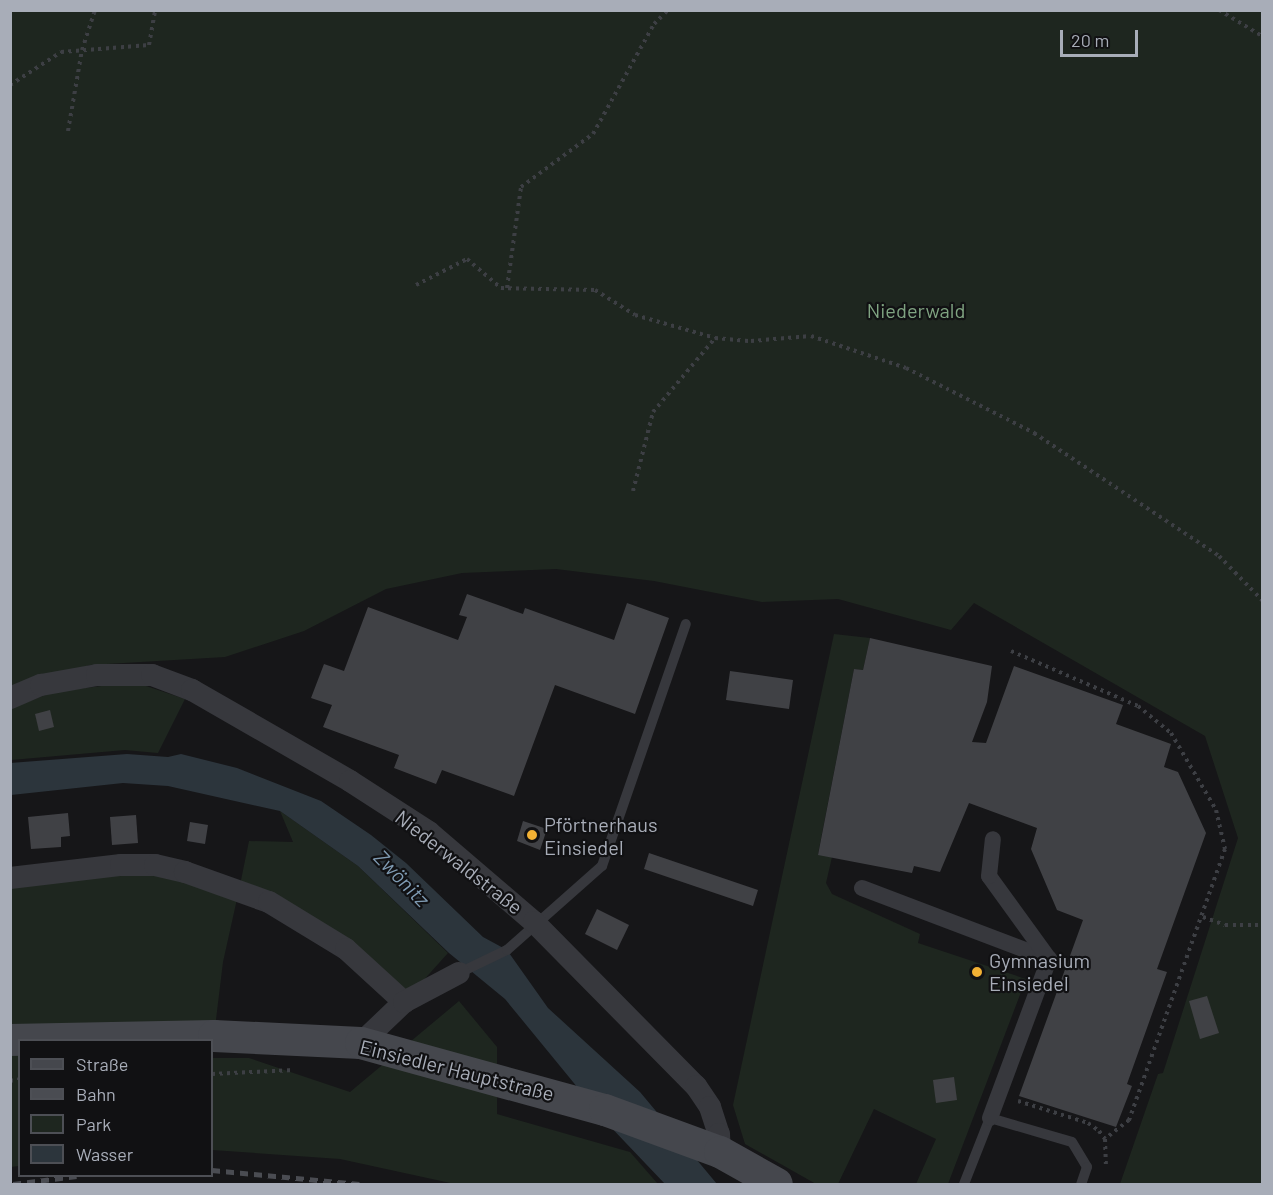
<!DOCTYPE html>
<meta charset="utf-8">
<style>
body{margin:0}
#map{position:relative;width:1273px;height:1195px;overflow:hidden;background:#161618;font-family:Barlow,sans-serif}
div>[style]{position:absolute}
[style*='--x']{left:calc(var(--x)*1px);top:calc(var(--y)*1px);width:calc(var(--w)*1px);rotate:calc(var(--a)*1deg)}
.green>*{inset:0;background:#1e261f}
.water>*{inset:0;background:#2c353c}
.building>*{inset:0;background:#404145}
.path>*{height:4px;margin-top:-2px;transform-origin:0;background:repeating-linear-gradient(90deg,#3d3f44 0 3px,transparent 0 7.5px)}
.service>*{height:10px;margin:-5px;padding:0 5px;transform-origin:5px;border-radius:5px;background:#37383d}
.pedestrian>*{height:16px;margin:-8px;padding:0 8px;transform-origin:8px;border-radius:8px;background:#37383d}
.minor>*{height:22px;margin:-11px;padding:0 11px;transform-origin:11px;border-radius:11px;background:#37383d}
.secondary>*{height:32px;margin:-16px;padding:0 16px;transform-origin:16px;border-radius:16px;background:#45474d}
.rail>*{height:4.5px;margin-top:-2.25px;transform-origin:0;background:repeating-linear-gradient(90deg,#4a4c52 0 8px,transparent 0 14px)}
.dots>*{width:16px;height:16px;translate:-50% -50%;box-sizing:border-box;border:3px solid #111113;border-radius:50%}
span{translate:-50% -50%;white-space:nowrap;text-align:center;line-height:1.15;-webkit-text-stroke:4.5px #111113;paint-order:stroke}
.park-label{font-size:20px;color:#7fa381}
.poi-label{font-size:20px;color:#a8adb8}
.left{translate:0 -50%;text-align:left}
.street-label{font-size:20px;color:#a8adb8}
.water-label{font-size:21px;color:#7f9bb3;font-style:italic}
.frame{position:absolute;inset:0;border:12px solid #a8adb8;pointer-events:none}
.legend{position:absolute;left:18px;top:1039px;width:195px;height:138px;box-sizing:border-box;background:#111113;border:2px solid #4d4f55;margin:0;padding:8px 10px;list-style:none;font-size:18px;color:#a8adb8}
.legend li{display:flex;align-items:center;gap:12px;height:30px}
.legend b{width:30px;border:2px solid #4d4f55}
.scale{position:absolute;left:1060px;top:30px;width:78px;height:27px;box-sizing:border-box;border:3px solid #a8adb8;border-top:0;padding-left:8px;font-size:18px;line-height:21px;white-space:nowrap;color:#a8adb8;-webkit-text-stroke:4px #111113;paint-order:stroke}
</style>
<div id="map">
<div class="green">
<div style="clip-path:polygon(11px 11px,1262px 11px,1262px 1184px,1120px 1184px,1158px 1074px,1163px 1073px,1238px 838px,1205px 736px,974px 603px,951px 630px,838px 599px,762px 602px,654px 581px,556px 569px,462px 573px,386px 589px,304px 631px,225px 657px,90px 665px,11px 689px)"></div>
<div style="clip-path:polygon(834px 634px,870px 638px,863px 670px,854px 669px,818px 854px,832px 857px,826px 883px,832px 894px,920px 934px,918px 943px,1026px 979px,948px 1184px,916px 1184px,936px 1139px,874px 1109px,838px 1184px,816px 1184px,745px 1144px,733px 1105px)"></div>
<div style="clip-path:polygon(134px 682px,185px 699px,158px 753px,125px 750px,11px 760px,10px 709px,53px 692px)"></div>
<div style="clip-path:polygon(280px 811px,358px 866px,448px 953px,404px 1002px,346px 949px,239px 890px,223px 962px,214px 1036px,11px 1040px,11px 878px,121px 865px,239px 890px,249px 841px,293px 842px)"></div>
<div style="clip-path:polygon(459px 1001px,497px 1047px,497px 1114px,630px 1152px,658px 1184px,455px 1184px,340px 1159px,212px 1150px,212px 1058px,249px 1058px,350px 1092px)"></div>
<div style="clip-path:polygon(19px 1053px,19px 1166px,11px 1167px,11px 1054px)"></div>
</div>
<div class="water">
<div style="clip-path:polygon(127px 754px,168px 757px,181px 754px,237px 768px,321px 801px,371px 835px,406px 863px,483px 937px,507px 950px,548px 1008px,640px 1092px,717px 1184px,665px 1184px,605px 1121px,505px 999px,449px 953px,358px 866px,280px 811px,168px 786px,123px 783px,11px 795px,10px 763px)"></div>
</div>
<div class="building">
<div style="clip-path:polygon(467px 594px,523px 614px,525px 608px,614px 640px,627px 603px,669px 618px,635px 714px,555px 685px,514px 796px,442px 770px,436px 784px,394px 768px,399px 755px,323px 727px,332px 705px,311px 698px,324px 664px,344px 671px,368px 607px,458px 640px,467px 617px,459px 615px)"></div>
<div style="clip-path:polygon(870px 638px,992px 666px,987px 702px,972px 742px,986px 743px,1014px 666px,1123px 705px,1116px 724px,1171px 744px,1164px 767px,1178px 772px,1206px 833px,1157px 969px,1167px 972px,1127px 1084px,1132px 1086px,1116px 1127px,1019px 1096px,1083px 920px,1057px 910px,1031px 849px,1037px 828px,969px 803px,940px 872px,914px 866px,912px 873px,818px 855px,854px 669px,863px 670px)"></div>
<div style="clip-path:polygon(730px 671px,793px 680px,789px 709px,726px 700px)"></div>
<div style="clip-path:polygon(50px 710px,54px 727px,39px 731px,35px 714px)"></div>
<div style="clip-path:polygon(68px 813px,70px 836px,61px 837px,61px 847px,31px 849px,28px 817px)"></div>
<div style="clip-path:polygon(136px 815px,138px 843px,112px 845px,110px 817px)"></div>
<div style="clip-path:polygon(523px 821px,547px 829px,540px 850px,517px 841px)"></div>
<div style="clip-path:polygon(190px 822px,208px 825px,205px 844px,187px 841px)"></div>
<div style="clip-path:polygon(649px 853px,758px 890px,753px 906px,644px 869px)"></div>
<div style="clip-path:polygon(597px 909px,629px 925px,617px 950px,585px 934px)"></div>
<div style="clip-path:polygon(1207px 996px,1219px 1033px,1200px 1039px,1189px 1001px)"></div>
<div style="clip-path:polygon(954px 1077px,957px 1100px,936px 1103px,933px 1080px)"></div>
</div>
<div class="path">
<div style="--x:1219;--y:10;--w:50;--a:31.2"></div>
<div style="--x:10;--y:85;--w:61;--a:-32.9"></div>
<div style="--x:61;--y:52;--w:88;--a:-4.5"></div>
<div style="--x:149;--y:45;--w:36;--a:-80"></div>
<div style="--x:68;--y:131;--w:82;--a:-80.2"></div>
<div style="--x:82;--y:50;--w:42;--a:-72"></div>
<div style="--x:416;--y:285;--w:57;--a:-27"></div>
<div style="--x:467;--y:259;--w:45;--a:40.5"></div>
<div style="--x:501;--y:288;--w:94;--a:1.2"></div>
<div style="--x:595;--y:290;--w:47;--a:32"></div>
<div style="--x:635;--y:315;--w:83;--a:16"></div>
<div style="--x:715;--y:338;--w:36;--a:5"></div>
<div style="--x:751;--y:341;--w:60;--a:-4.8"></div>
<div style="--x:811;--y:336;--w:100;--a:18.6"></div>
<div style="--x:906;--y:368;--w:144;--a:26.9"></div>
<div style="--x:1034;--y:433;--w:222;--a:33.6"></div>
<div style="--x:1219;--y:556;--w:62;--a:45.7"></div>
<div style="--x:507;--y:288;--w:102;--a:-82.1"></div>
<div style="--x:521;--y:187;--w:89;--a:-36.4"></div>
<div style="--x:593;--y:134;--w:126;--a:-61"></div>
<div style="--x:654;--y:24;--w:20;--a:-45"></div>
<div style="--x:633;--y:491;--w:81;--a:-75.8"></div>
<div style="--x:653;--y:412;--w:97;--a:-50"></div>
<div style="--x:1011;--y:651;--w:138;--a:23.4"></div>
<div style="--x:1138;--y:706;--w:43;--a:39.3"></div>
<div style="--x:1171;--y:733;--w:89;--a:59.7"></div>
<div style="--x:1216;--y:810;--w:40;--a:77"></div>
<div style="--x:1225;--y:849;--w:288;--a:109.5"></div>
<div style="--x:1129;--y:1120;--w:31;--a:142"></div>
<div style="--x:1203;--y:917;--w:23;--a:20"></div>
<div style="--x:1225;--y:925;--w:37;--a:0"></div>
<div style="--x:212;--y:1074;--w:82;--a:-2.8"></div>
<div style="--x:10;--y:1081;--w:10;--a:-11"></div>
<div style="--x:1018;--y:1101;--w:73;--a:17.4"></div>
<div style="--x:1088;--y:1123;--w:14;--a:36"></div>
<div style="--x:1099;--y:1131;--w:10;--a:53"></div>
<div style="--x:1105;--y:1139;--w:25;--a:88"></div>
</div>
<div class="service">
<div style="--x:459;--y:973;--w:53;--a:-25.6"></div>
<div style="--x:507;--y:950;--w:127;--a:-41.5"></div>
<div style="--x:602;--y:866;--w:256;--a:-70.9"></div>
<div style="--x:964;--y:1184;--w:71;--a:-68.5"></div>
<div style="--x:990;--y:1118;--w:85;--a:16.3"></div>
<div style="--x:1072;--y:1142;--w:29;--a:59"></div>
<div style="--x:1087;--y:1167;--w:18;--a:109"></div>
</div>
<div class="pedestrian">
<div style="--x:862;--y:888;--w:200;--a:20.8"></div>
<div style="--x:990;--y:1118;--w:170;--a:-69.6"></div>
<div style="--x:1049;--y:959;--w:102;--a:-125.9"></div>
<div style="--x:989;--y:876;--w:37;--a:-84"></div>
</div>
<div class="minor">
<div style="--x:10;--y:698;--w:34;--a:-23"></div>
<div style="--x:41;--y:685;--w:57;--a:-10.1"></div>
<div style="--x:97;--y:675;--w:55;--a:0"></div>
<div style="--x:152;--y:675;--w:43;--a:20.6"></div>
<div style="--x:192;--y:690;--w:182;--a:29.9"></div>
<div style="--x:350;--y:781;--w:94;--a:32.8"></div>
<div style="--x:429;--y:832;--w:138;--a:40.6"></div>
<div style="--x:534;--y:922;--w:231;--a:45.4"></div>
<div style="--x:696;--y:1086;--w:25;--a:56"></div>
<div style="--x:710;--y:1107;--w:28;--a:72"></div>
<div style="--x:719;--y:1134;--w:18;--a:87"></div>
<div style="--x:10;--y:878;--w:112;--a:-6.7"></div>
<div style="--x:121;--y:865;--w:34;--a:0"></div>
<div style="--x:155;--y:865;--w:31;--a:13"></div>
<div style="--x:185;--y:872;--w:89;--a:19.7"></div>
<div style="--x:269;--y:902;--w:90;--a:31.4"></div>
<div style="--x:346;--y:949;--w:79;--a:42.4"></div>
<div style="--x:361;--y:1043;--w:59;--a:-43.6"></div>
<div style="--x:404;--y:1002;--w:62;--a:-27.8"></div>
</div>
<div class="secondary">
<div style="--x:10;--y:1040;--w:204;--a:-1.1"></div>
<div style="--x:214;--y:1036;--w:147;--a:2.7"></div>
<div style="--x:361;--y:1043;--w:253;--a:15.4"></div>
<div style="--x:605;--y:1110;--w:122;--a:20.1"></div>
<div style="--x:720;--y:1152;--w:65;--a:29.3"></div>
</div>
<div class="rail">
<div style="--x:212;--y:1170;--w:148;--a:5.4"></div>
<div style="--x:13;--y:1184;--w:64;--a:-7.2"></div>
</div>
<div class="dots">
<div style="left:532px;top:835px;background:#f2b134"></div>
<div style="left:977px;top:972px;background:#f2b134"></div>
</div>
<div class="park-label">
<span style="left:916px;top:310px">Niederwald</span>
</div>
<div class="poi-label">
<span class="left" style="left:544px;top:836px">Pförtnerhaus<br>Einsiedel</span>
<span class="left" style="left:989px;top:972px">Gymnasium<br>Einsiedel</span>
</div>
<div class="street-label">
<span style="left:459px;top:862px;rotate:38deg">Niederwaldstraße</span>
<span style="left:457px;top:1070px;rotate:14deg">Einsiedler Hauptstraße</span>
</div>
<div class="water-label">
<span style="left:402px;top:878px;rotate:46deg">Zwönitz</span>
</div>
<div class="frame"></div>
<ul class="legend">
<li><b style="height:8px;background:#45474d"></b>Straße</li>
<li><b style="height:8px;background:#4a4c52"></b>Bahn</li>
<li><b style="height:16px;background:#1e261f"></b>Park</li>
<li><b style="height:16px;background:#2c353c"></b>Wasser</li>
</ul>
<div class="scale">20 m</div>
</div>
